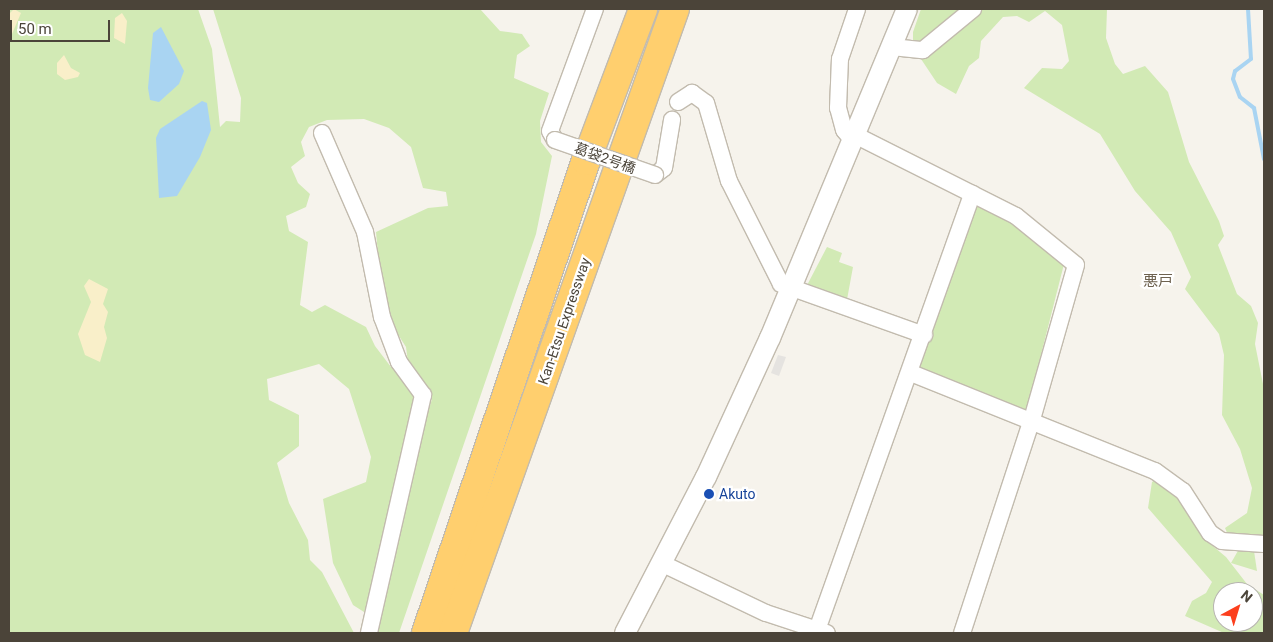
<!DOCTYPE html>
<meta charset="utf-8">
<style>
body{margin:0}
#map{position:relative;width:1273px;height:642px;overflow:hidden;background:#f6f3ec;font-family:Roboto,"Noto Sans JP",sans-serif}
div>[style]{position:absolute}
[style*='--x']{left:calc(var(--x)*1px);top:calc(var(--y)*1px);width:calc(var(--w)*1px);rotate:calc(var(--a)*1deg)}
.green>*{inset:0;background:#d2eab5}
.sand>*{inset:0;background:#f9efc9}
.parking>*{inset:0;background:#e5e3e0}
.water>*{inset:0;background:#a9d4f2}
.stream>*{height:4px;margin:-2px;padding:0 2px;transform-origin:2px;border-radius:2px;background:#a9d4f2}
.roads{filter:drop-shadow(1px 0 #c2bbae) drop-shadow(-1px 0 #c2bbae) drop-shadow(0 1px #c2bbae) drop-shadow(0 -1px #c2bbae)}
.minor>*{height:16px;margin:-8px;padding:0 8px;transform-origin:8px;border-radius:8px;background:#fff}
.tertiary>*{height:20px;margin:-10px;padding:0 10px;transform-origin:10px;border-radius:10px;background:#fff}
.motorway>*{height:28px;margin:-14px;padding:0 14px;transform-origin:14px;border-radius:14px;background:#ffcf6e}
.bridges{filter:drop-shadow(1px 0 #c2bbae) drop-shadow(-1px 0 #c2bbae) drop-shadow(0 1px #c2bbae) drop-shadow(0 -1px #c2bbae)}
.minor-bridge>*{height:16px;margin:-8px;padding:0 8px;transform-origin:8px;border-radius:8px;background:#fff}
.dots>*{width:14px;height:14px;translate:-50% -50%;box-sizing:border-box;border:2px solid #fff;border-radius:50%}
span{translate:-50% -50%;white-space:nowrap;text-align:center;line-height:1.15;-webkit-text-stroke:4.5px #fff;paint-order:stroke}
.street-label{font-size:14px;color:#4b4439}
.transit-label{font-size:14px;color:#164399}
.left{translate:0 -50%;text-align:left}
.neighbourhood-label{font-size:15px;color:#6e6250}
.frame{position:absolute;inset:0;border:10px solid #4b4439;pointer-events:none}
.north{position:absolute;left:1213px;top:582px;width:50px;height:50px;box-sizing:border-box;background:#fff;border:1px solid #b7b4b0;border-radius:50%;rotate:39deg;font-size:14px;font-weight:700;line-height:20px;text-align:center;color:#4b4439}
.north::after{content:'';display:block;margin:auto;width:18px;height:22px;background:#fc3f1d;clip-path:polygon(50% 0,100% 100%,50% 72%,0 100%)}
.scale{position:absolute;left:10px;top:20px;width:100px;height:22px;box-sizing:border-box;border:2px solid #4b4439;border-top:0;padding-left:6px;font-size:15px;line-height:18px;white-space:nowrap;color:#4b4439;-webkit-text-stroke:4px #fff;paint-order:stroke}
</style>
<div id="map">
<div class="green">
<div style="clip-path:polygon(9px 9px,198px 9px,212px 49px,220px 127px,226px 121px,240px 122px,241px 98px,213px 9px,480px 9px,500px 31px,522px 34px,530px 46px,517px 55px,514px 78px,549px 93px,540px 121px,541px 142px,552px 156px,536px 234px,399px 633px,374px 633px,406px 481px,432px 399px,409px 371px,406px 347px,383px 311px,376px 232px,428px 208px,448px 206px,446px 192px,423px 188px,411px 147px,389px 128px,364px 119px,327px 120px,309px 127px,301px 142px,305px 156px,291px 167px,298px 183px,310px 194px,306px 207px,286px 216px,289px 231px,308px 242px,300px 305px,312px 312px,325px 305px,366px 327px,375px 346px,391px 367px,403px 374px,414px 396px,415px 418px,376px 586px,364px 612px,353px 605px,333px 563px,323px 499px,366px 482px,371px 457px,349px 389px,319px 364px,267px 379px,269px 400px,299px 415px,299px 446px,277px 463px,289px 503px,308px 540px,310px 560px,322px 572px,354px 633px,9px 633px)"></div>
<div style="clip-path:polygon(921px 9px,1107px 9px,1106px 38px,1115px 64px,1123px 74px,1145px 66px,1168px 92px,1189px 162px,1219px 221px,1224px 236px,1218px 245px,1237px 294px,1251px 306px,1258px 323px,1255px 344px,1264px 389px,1264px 538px,1228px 535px,1225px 528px,1247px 513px,1252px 488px,1240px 449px,1222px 415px,1224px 355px,1219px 334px,1185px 289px,1191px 277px,1171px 232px,1135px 191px,1100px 134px,1024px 88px,1042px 68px,1062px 69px,1069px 61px,1062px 25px,1045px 11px,1029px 22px,1017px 16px,1003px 17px,981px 41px,979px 58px,969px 66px,956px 94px,937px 83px,913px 47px,913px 32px)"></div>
<div style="clip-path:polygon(976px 204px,1027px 231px,1064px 264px,1027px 410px,921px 372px,919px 366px)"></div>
<div style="clip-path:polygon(827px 247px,842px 253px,839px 262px,853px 267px,846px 305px,804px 291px)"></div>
<div style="clip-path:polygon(evenodd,1157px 479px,1177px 494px,1202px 537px,1226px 557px,1247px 584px,1264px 595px,1264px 633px,1224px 633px,1185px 616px,1192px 601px,1206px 593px,1212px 582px,1148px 508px,1152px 482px,1157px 479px,1223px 592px,1253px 592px,1253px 622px,1223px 622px,1223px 592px)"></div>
<div style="clip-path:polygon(1239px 549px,1254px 551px,1257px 571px,1231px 563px)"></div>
</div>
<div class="sand">
<div style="clip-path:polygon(14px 9px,21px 13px,9px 41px,9px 14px)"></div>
<div style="clip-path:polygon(122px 13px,127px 21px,125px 44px,114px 38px,115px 18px)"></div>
<div style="clip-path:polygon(64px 55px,71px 68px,80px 73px,78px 77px,65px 80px,57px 74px,57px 63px)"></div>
<div style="clip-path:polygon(89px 279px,108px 289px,103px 304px,108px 312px,104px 327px,107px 338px,100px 362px,85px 355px,78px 334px,91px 302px,84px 286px)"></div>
</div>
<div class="parking">
<div style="clip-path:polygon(778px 355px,786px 357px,779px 376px,771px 373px)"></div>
</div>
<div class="water">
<div style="clip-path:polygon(161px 27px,184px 71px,179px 84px,159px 102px,150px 100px,148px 88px,153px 33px)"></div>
<div style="clip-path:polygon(202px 101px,207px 103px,211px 130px,200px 157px,177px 196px,159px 198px,156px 138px,160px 129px)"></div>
</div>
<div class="stream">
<div style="--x:1248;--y:9;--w:50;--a:86.6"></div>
<div style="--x:1251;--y:59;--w:20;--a:143"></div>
<div style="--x:1235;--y:71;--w:8;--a:104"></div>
<div style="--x:1233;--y:79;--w:19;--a:69"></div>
<div style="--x:1240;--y:97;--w:18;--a:38"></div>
<div style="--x:1254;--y:108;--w:52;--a:78.9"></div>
</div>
<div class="roads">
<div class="minor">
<div style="--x:892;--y:47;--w:31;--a:6"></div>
<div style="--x:923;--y:50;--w:65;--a:-39.4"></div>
<div style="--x:678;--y:102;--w:17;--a:-33"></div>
<div style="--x:692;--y:93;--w:17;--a:36"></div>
<div style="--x:706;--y:103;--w:81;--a:73.6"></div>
<div style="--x:729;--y:181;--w:115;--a:63.2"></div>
<div style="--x:781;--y:284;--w:152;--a:19.6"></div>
<div style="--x:322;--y:133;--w:108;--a:66.5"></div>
<div style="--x:365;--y:232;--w:87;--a:78.7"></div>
<div style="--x:382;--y:317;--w:48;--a:69.3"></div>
<div style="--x:399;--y:362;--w:41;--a:54"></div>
<div style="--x:423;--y:395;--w:244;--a:102.8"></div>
<div style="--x:855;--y:135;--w:180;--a:26.7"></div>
<div style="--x:1016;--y:216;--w:77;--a:39.2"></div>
<div style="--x:1076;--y:265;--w:160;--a:105.9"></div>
<div style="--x:1032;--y:419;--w:225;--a:108.1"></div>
<div style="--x:555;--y:140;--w:10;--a:-119"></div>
<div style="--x:550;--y:131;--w:130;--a:-69.8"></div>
<div style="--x:853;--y:141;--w:14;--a:-129"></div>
<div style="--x:844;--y:130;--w:23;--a:-105"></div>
<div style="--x:838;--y:108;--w:49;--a:-87.7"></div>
<div style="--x:840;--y:59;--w:53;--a:-71.2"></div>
<div style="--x:655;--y:175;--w:11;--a:-38"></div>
<div style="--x:664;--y:168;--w:49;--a:-80.5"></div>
<div style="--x:911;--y:373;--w:263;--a:21.9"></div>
<div style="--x:1155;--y:471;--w:34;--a:36"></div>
<div style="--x:1183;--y:491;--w:50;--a:57.3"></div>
<div style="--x:1210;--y:533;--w:14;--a:34"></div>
<div style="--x:1222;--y:541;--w:42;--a:4.1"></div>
<div style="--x:661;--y:563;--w:116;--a:25.5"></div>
<div style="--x:766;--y:613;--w:64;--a:18.2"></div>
<div style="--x:817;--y:630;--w:463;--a:-70.4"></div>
</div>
<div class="tertiary">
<div style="--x:625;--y:633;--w:176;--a:-62.6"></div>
<div style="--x:706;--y:477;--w:153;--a:-65.3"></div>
<div style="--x:770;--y:338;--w:356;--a:-67.4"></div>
</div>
<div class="motorway">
<div style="--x:426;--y:633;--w:498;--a:-71.3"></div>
<div style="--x:586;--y:161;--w:162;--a:-69.4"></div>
<div style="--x:453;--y:633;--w:662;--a:-70.42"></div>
</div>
</div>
<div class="bridges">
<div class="minor-bridge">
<div style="--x:555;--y:140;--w:106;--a:19.3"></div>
</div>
</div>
<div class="dots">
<div style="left:709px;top:494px;background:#1a4fb4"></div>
</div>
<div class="street-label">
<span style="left:605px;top:158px;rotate:20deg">葛袋2号橋</span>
<span style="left:564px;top:321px;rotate:-71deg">Kan-Etsu Expressway</span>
</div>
<div class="transit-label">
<span class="left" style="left:719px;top:494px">Akuto</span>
</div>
<div class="neighbourhood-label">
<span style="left:1158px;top:282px">悪戸</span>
</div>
<div class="frame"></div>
<div class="north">N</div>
<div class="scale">50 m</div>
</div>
